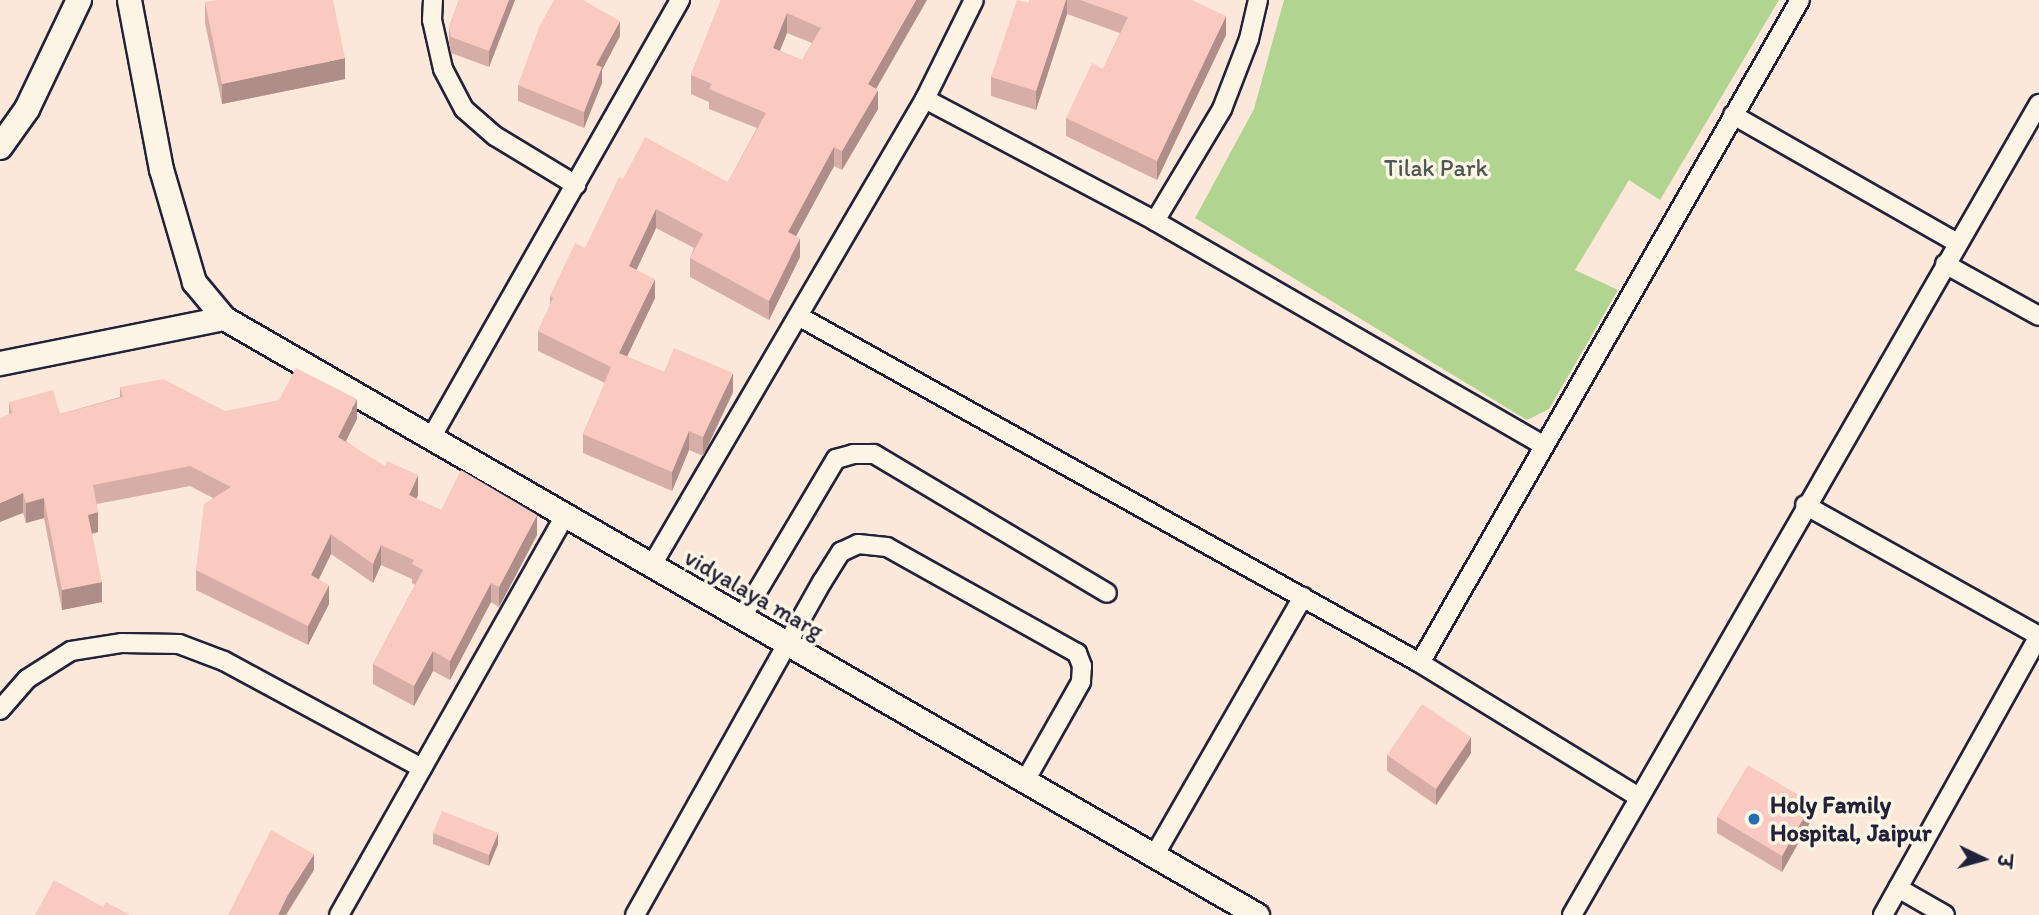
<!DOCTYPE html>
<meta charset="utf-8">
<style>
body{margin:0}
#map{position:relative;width:2039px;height:915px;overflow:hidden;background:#fbe8da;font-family:Itim,"Playpen Sans Deva",sans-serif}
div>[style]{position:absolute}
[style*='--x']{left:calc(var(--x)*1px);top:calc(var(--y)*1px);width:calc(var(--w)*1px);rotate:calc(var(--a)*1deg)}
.green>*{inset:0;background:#b1d590}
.roads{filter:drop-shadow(2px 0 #22223b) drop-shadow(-2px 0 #22223b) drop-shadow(0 2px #22223b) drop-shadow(0 -2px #22223b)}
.minor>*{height:18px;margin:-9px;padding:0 9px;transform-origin:9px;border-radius:9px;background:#fcf5e5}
.tertiary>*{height:23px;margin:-11.5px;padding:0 11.5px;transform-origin:11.5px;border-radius:11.5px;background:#fcf5e5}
.secondary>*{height:24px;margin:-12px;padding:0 12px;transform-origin:12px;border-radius:12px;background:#fcf5e5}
.wall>*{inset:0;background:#d7aea7}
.shaded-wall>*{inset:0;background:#af8d88}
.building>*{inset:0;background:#facac2}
.dots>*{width:19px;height:19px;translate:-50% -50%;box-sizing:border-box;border:4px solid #fcf5e5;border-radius:50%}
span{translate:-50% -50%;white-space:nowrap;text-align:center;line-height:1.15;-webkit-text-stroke:7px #fcf5e5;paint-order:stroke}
.park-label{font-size:24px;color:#4d5854}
.street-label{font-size:24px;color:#22223b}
.poi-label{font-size:24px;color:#22223b;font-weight:700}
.left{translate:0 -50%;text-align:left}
.north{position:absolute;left:1948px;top:824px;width:70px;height:70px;-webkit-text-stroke:5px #fcf5e5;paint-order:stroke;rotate:95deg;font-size:19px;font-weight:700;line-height:28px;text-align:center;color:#22223b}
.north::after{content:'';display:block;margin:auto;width:24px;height:32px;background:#22223b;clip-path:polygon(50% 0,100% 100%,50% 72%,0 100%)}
</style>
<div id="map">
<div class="green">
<div style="clip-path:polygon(1284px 0,1779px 0,1660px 200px,1629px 180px,1575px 270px,1618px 290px,1549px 409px,1527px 420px,1195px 218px,1254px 109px)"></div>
</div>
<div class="roads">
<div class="minor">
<div style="--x:433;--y:0;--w:20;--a:93"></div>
<div style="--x:432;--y:20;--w:50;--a:77.3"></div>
<div style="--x:443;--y:69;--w:45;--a:62.3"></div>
<div style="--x:464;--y:109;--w:41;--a:41.1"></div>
<div style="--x:495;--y:136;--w:95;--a:31.2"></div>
<div style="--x:925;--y:99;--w:260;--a:27.9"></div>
<div style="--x:1155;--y:221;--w:449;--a:30"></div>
<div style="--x:1733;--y:115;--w:257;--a:29.7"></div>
<div style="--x:1155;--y:221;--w:131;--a:-59.1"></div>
<div style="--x:1222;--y:109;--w:75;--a:-68.9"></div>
<div style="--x:1249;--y:39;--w:40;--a:-77"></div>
<div style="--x:1945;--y:264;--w:107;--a:29"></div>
<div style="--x:800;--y:317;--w:710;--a:29.16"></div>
<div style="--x:1420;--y:663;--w:257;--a:31.5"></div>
<div style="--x:431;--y:438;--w:504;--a:-60.38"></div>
<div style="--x:1805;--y:505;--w:268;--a:29.2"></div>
<div style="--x:652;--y:565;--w:540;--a:-59.64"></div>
<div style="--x:925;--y:99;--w:110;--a:-63.7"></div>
<div style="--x:742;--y:617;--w:184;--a:-59.3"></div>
<div style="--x:836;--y:459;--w:18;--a:-16"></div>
<div style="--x:853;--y:454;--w:21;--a:0"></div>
<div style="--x:874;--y:454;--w:271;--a:30.8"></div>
<div style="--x:1420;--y:663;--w:764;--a:-60.18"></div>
<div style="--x:0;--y:710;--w:41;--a:-48.9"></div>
<div style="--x:27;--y:679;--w:52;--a:-32.5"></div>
<div style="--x:71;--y:651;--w:52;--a:-8.9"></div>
<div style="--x:122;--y:643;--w:57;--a:1"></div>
<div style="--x:179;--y:644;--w:48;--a:20.7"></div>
<div style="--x:224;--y:661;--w:225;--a:28.4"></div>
<div style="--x:1154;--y:856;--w:299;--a:-60.1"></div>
<div style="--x:1898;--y:888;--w:54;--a:29.9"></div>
<div style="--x:339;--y:915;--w:459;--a:-60.5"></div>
<div style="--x:635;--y:915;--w:382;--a:-60.7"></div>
<div style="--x:822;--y:582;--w:36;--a:-58"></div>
<div style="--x:841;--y:552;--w:19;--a:-25"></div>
<div style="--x:858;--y:544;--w:29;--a:6"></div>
<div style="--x:887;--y:547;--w:218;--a:29.2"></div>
<div style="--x:1077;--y:653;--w:14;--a:69"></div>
<div style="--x:1082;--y:666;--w:16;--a:94"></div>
<div style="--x:1081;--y:682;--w:114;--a:119.5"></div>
<div style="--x:1572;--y:915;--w:936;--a:-60.07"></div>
<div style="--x:1883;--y:915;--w:320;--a:-60.8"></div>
</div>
<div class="tertiary">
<div style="--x:129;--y:0;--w:172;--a:79.3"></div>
<div style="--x:161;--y:169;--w:118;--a:73.7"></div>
<div style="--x:194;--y:282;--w:47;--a:50.2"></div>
<div style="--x:224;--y:318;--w:1193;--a:30.02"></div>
<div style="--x:0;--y:363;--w:228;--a:-11.4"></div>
</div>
<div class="secondary">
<div style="--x:0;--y:147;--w:47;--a:-54.6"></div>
<div style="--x:27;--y:109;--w:121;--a:-64.5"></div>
</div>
</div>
<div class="wall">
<div style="clip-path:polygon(459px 0,515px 0,489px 67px,451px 53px,449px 42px,449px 27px)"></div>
<div style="clip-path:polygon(evenodd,721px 0,822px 0,876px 88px,878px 109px,842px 170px,834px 166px,796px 236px,800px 257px,769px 320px,690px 277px,690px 258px,694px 248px,656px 228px,636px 270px,655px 298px,627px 357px,664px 372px,733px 392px,703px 456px,689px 450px,672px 491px,583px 453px,583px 434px,605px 383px,538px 351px,538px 331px,550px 306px,550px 296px,585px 248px,623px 179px,728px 182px,757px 128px,709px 109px,709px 102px,691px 94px,691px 75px,721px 0,787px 33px,812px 43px,802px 60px,780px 51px,787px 33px)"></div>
<div style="clip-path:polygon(1030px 0,1192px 0,1226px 35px,1157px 180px,1066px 136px,1066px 118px,1103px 69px,1120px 33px,1067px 14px,1036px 110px,991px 96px,991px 77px)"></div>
<div style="clip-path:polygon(205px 2px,345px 79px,222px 104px,205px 23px)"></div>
<div style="clip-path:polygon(620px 36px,602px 70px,602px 83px,584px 128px,518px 101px,518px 85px)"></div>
<div style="clip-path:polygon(120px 387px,225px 411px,357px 419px,346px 441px,418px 495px,416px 499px,441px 510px,537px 535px,499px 607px,491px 602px,450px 680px,433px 671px,414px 706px,373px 684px,373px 664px,415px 585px,412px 583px,412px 579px,381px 565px,373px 583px,331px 554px,319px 579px,329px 604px,308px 645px,196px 590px,196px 570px,213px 498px,190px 486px,97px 504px,98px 532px,92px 534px,102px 602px,62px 610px,44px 518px,26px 523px,23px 513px,9px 414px,9px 402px,60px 414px,120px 397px)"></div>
<div style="clip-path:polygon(1471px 753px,1436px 805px,1387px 771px,1387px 755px)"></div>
<div style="clip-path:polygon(1717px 817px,1812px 819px,1782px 872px,1717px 833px)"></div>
<div style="clip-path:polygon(433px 833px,498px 844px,489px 866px,433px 844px)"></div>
</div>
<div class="shaded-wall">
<div style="clip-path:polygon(509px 0,515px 0,489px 67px,489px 51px)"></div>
<div style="clip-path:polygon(916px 0,927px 0,868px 103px,868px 84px)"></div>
<div style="clip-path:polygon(1066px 0,1067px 0,1067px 14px,1036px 110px,1036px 91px)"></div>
<div style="clip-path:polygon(787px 13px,787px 33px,773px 67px,773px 48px)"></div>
<div style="clip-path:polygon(1226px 16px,1226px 35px,1157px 180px,1157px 161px)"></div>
<div style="clip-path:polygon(620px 21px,620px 36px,602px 70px,602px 83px,584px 128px,584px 112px,596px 65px)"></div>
<div style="clip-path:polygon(345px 58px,345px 79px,222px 104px,222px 84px)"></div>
<div style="clip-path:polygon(878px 90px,878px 109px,842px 170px,842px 151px)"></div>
<div style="clip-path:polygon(834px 147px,834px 166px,788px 251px,788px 232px)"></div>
<div style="clip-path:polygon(656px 209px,656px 228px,629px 286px,629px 266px)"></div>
<div style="clip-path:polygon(800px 238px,800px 257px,769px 320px,769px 301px)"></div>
<div style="clip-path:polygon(655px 279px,655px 298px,619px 373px,619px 353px)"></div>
<div style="clip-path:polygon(733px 373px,733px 392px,703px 456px,703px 437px)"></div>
<div style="clip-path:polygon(357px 399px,357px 419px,338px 456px,338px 437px)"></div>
<div style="clip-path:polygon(689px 431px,689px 450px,672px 491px,672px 472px)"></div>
<div style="clip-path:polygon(418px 475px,418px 495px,409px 515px,409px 495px)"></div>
<div style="clip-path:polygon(23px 493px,23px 513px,0 522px,0 503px)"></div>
<div style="clip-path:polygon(44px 498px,44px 518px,26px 523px,26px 503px)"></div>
<div style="clip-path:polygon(98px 512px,98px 532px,88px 534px,88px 515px)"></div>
<div style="clip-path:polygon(537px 515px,537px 535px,499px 607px,499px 587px)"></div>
<div style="clip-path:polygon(331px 534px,331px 554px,311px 595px,311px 575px)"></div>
<div style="clip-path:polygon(381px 545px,381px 565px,373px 583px,373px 564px)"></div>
<div style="clip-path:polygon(102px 582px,102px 602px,62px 610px,62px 590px)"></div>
<div style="clip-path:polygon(491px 583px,491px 602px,450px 680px,450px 661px)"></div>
<div style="clip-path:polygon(329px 585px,329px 604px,308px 645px,308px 626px)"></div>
<div style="clip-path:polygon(433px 651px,433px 671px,414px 706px,414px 686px)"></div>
<div style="clip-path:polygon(1471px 737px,1471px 753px,1436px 805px,1436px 789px)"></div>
<div style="clip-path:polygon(1812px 803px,1812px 819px,1782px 872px,1782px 856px)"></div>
<div style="clip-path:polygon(498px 833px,498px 844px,489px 866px,489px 855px)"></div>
<div style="clip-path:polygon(314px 854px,314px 870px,286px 915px,278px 915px,287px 896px)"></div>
</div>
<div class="building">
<div style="clip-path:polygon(217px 0,333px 0,345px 58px,222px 84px,205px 2px)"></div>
<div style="clip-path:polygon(459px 0,509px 0,489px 51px,451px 37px,449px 27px)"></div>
<div style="clip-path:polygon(554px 0,583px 0,620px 21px,596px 65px,602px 67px,584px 112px,518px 85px,539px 27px)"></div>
<div style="clip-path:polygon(evenodd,721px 0,916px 0,868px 84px,878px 90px,842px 151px,834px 147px,788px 232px,800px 238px,769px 301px,690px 258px,703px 234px,656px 209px,629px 266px,655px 279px,619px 353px,664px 372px,674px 348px,733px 373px,703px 437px,689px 431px,672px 472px,583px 434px,611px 367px,538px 331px,553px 298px,550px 296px,575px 243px,585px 248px,619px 177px,623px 179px,645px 137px,728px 182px,766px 113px,709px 89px,712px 84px,691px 75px,721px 0,787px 13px,821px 28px,802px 60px,773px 48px,787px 13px)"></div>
<div style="clip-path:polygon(1017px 0,1029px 3px,1030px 0,1066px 0,1036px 91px,991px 77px)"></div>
<div style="clip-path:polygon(1080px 0,1192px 0,1226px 16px,1157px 161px,1066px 118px,1092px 63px,1103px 69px,1128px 17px)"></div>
<div style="clip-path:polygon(296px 368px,357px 399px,338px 437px,385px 466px,387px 461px,418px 475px,409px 495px,441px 510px,461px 470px,537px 515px,499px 587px,491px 583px,450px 661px,433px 651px,414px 686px,373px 664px,423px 570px,412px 564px,414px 560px,381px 545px,373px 564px,331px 534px,311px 575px,329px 585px,308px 626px,196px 570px,204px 504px,231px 487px,190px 466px,93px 485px,98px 512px,88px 515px,102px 582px,62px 590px,44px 498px,26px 503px,23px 493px,0 503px,0 418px,12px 413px,9px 402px,53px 390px,60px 414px,123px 397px,120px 387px,163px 379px,225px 411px,279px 400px)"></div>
<div style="clip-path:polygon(1422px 704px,1471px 737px,1436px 789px,1387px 755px)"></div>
<div style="clip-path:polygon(1748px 765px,1812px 803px,1782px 856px,1717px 817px)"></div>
<div style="clip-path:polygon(442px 811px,498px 833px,489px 855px,433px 833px)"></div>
<div style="clip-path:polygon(271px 830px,314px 854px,287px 896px,278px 915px,228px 915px)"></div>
<div style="clip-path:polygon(54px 880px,103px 907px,106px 902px,130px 915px,35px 915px)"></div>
</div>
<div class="dots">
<div style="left:1754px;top:819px;background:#1f6fb2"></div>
</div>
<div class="park-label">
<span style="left:1436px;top:168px">Tilak Park</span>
</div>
<div class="street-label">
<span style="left:754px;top:594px;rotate:30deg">vidyalaya marg</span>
</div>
<div class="poi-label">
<span class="left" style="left:1770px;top:819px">Holy Family<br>Hospital, Jaipur</span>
</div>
<div class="north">उ</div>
</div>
